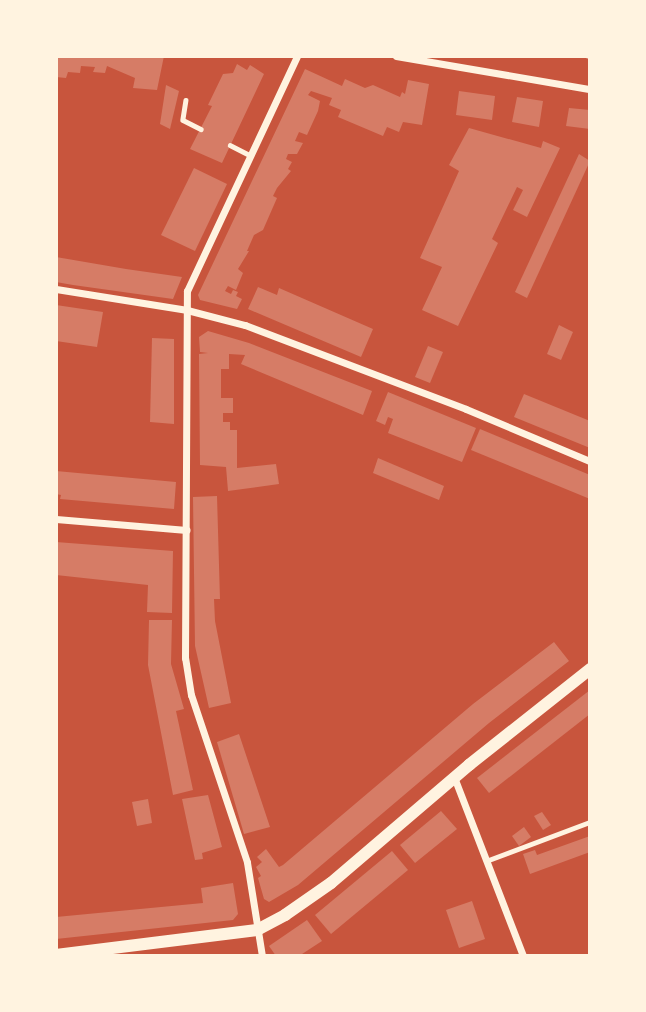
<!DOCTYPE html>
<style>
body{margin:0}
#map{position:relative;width:646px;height:1012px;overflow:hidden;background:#c8553d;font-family:"Open Sans",sans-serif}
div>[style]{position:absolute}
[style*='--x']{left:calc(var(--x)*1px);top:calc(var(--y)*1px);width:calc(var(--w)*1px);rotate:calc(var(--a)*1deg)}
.building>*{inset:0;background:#d67c66}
.path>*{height:2.5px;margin:-1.25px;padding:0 1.25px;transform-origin:1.25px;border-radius:1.25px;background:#fff3e0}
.service>*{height:4.5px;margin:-2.25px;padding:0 2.25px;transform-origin:2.25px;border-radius:2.25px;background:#fff3e0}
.minor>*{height:7px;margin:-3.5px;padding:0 3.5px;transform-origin:3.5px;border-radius:3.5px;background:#fff3e0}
.secondary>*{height:12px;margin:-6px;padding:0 6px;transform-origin:6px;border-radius:6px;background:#fff3e0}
span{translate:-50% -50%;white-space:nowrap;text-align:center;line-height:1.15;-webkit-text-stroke:7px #fff3e0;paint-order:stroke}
.frame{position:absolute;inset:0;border:58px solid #fff3e0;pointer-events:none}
</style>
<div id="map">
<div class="building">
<div style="clip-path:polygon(56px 56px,164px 56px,157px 90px,133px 88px,135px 78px,107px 66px,105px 73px,93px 72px,95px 67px,81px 66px,80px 73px,68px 72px,66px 78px,56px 77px)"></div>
<div style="clip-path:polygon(237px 64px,247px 70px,250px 65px,264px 74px,222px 163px,190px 149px,212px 106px,208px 105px,223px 74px,233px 73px)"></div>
<div style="clip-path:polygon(305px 69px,342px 86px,345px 79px,365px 88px,373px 85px,400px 97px,402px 92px,405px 94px,408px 80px,429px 84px,422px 125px,403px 122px,399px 132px,387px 127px,383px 136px,338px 117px,341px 110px,329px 105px,332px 98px,311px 91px,308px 95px,320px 101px,318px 111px,307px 135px,299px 132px,295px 141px,303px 143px,297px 154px,288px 154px,286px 159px,292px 162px,288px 169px,291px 171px,277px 188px,273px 196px,277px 198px,263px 230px,254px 235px,247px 251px,249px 251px,238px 269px,243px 273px,236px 290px,228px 286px,225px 291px,231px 294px,233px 290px,238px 292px,236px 296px,242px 299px,237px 309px,200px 300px,198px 295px)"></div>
<div style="clip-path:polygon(166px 85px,179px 91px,170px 129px,160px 124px)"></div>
<div style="clip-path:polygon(459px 91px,495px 96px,492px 120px,456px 115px)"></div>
<div style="clip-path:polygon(517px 97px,543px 101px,539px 127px,512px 122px)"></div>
<div style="clip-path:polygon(569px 108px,590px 110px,590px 129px,566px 126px)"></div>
<div style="clip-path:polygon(469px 128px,541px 148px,543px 141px,560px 148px,527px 217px,513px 210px,523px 190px,517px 187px,492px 239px,498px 243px,458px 326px,422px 310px,442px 267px,420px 258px,459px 171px,449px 165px)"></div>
<div style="clip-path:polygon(579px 154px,590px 161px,527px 298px,515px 292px)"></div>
<div style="clip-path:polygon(194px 168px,227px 184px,195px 251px,161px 235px)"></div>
<div style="clip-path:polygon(56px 257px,126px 269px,182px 277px,173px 299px,73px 285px,56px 282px)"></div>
<div style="clip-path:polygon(258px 287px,277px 295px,279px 288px,373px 329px,361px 357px,248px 309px)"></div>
<div style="clip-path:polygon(56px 305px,103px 312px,97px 347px,56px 341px)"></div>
<div style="clip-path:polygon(559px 325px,573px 332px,561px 360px,547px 354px)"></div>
<div style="clip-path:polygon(208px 331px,249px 343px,372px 391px,363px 415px,241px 364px,245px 355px,229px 354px,229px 369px,221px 369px,221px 398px,233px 398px,233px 413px,223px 413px,223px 422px,230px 422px,230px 430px,237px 430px,237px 468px,276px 464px,279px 484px,228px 491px,226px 467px,200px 465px,199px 354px,208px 353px,200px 352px,199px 337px)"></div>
<div style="clip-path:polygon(152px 338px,174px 339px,174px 424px,150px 422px)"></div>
<div style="clip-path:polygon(428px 346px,443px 352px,430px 383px,415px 377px)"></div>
<div style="clip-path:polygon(388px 392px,476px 428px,462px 462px,388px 433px,393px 419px,388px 417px,385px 425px,376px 421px)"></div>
<div style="clip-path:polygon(524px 394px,590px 421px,590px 448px,514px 417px)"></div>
<div style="clip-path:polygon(480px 429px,590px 475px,590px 499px,471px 450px)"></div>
<div style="clip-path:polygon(378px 458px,444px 486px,439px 500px,373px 473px)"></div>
<div style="clip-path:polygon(56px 471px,176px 482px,174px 509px,60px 499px,61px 495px,56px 494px)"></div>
<div style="clip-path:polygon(217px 496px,220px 599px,214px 599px,215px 621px,231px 703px,209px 708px,195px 646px,193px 497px)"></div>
<div style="clip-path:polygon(56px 542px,173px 551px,172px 613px,147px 612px,148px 585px,56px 575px)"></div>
<div style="clip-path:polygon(149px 620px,172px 620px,171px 664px,184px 709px,176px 711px,193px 790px,173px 795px,148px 665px)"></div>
<div style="clip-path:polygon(554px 642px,569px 661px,489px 723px,298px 885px,269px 902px,264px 899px,258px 878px,261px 876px,256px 867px,262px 862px,257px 857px,266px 849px,279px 867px,283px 865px,473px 704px)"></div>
<div style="clip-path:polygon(590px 690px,590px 714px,489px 793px,477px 778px)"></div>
<div style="clip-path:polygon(239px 734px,270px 827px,244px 834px,217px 742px)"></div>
<div style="clip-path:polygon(208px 795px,222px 847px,202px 853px,203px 859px,195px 860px,182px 799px)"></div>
<div style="clip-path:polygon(148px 799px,152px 823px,137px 826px,132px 802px)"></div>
<div style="clip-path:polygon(441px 811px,457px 829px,415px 863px,400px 845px)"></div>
<div style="clip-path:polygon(542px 812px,551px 825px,543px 830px,534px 816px)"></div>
<div style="clip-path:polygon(524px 827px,531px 837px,519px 846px,512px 836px)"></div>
<div style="clip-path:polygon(590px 836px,590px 852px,530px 874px,523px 854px,535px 850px,537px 855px)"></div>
<div style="clip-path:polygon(392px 851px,408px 870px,331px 934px,315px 915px)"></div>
<div style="clip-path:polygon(233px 883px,238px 914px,233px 920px,56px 939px,56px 917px,203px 903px,201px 888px)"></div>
<div style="clip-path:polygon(472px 901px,485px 939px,459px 948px,446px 910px)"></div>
<div style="clip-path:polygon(307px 920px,322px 941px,299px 956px,276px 956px,269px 946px)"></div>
</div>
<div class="path">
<div style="--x:586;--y:56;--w:4;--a:14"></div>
</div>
<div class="service">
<div style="--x:186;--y:100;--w:20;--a:99"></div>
<div style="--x:183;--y:120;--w:20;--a:27"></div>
<div style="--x:230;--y:145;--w:22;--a:27"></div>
<div style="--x:486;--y:861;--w:111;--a:-20.6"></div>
</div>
<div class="minor">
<div style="--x:396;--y:56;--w:197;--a:9.7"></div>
<div style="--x:56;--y:289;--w:133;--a:9.1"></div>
<div style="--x:187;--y:310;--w:60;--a:14.5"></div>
<div style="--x:245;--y:325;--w:236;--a:20.8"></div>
<div style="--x:466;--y:409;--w:134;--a:22.8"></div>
<div style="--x:56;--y:519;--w:131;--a:4.8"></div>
<div style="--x:454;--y:777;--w:192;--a:68.9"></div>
<div style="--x:262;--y:956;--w:95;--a:-99.1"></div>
<div style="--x:247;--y:862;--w:176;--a:-108.5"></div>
<div style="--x:191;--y:695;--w:37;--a:-99"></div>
<div style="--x:185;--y:658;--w:367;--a:-89.7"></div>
<div style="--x:187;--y:291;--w:259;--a:-64.9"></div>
</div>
<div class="secondary">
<div style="--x:56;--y:955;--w:203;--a:-7.1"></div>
<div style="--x:257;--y:930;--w:32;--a:-28"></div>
<div style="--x:285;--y:915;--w:56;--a:-34.8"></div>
<div style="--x:331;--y:883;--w:182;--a:-40.5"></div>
<div style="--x:469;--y:765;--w:154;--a:-38.4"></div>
</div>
<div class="frame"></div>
</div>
